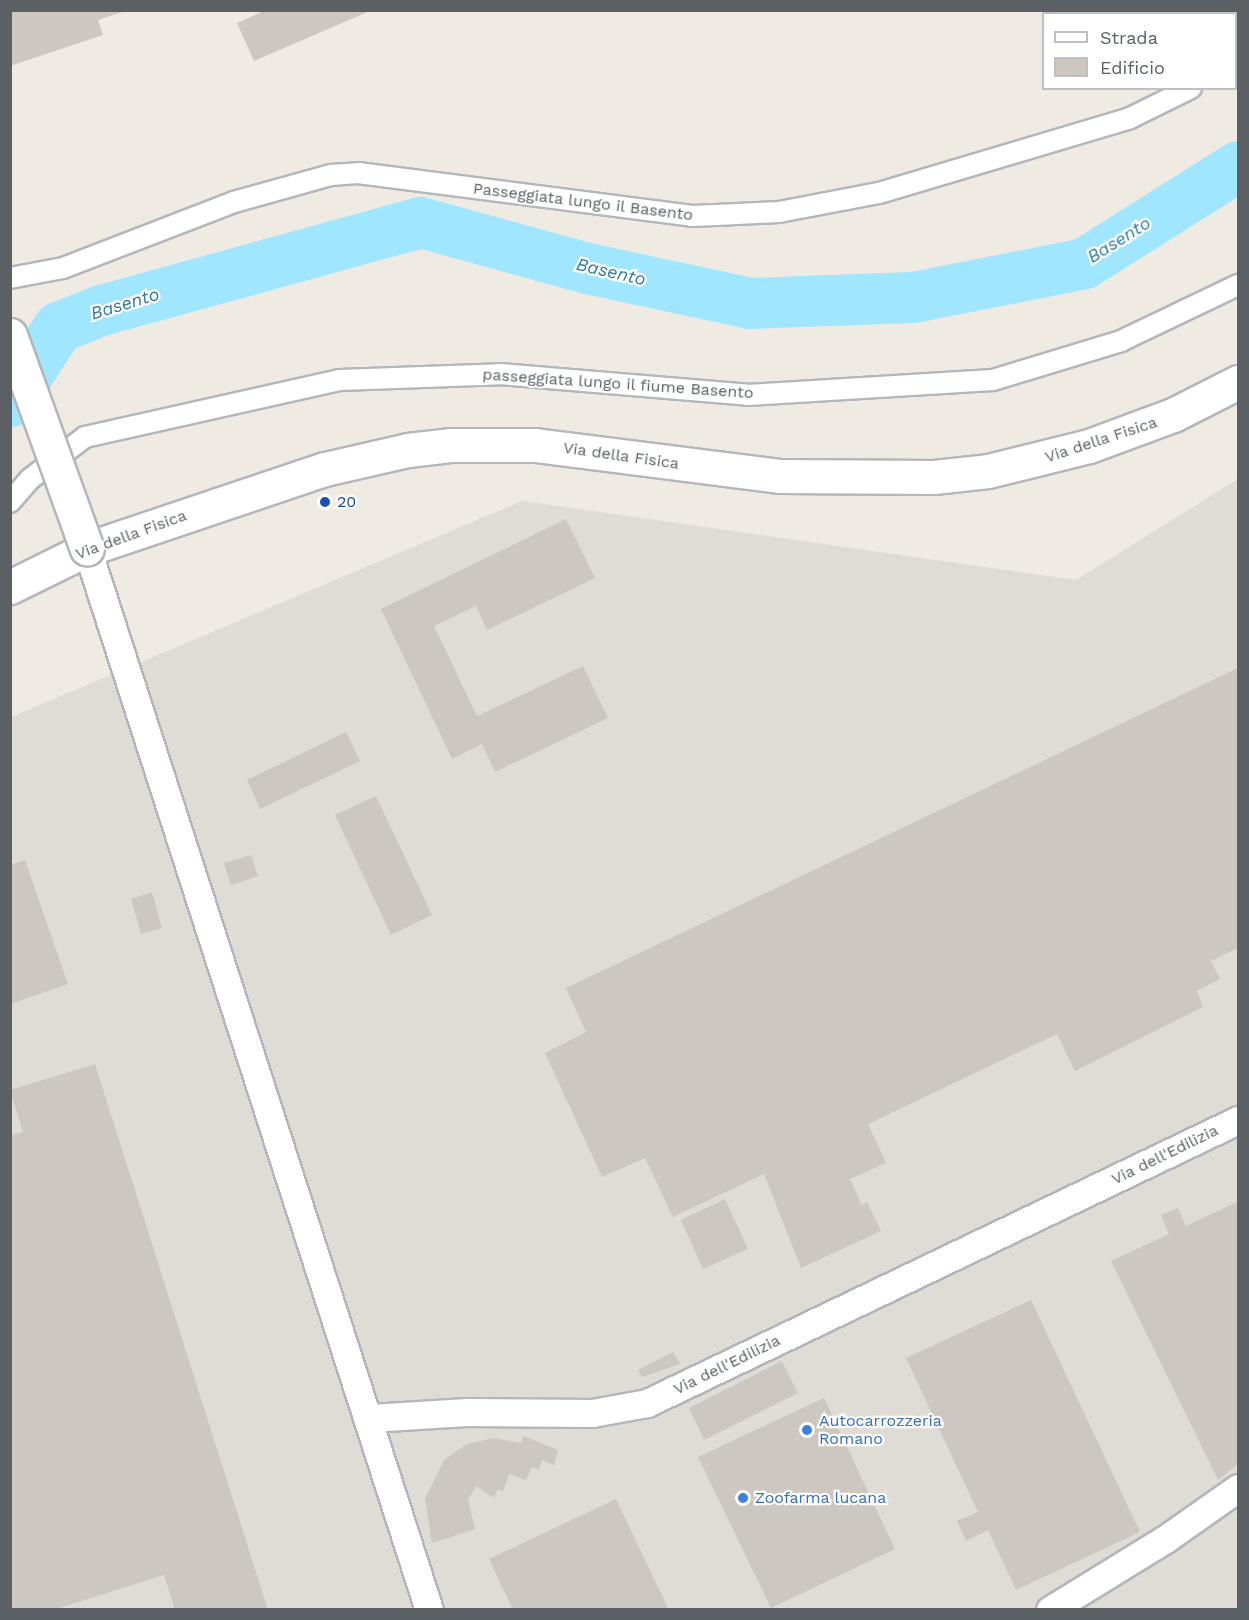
<!DOCTYPE html>
<style>
body{margin:0}
#map{position:relative;width:1249px;height:1620px;overflow:hidden;background:#efeae2;font-family:"Work Sans",sans-serif}
div>[style]{position:absolute}
[style*='--x']{left:calc(var(--x)*1px);top:calc(var(--y)*1px);width:calc(var(--w)*1px);rotate:calc(var(--a)*1deg)}
.industrial>*{inset:0;background:#dfdcd6}
.river>*{height:51px;margin:-25.5px;padding:0 25.5px;transform-origin:25.5px;border-radius:25.5px;background:#a1e6ff}
.building>*{inset:0;background:#ccc7c1}
.roads{filter:drop-shadow(2px 0 #b3b7bb) drop-shadow(-2px 0 #b3b7bb) drop-shadow(0 2px #b3b7bb) drop-shadow(0 -2px #b3b7bb)}
.pedestrian>*{height:20px;margin:-10px;padding:0 10px;transform-origin:10px;border-radius:10px;background:#fff}
.minor>*{height:27px;margin:-13.5px;padding:0 13.5px;transform-origin:13.5px;border-radius:13.5px;background:#fff}
.tertiary>*{height:33px;margin:-16.5px;padding:0 16.5px;transform-origin:16.5px;border-radius:16.5px;background:#fff}
.bridges{filter:drop-shadow(2px 0 #b3b7bb) drop-shadow(-2px 0 #b3b7bb) drop-shadow(0 2px #b3b7bb) drop-shadow(0 -2px #b3b7bb)}
.tertiary-bridge>*{height:33px;margin:-16.5px;padding:0 16.5px;transform-origin:16.5px;border-radius:16.5px;background:#fff}
.dots>*{width:16px;height:16px;translate:-50% -50%;box-sizing:border-box;border:3px solid #fff;border-radius:50%}
span{translate:-50% -50%;white-space:nowrap;text-align:center;line-height:1.15;-webkit-text-stroke:4.5px #fff;paint-order:stroke}
.street-label{font-size:16px;color:#5a6064}
.transit-label{font-size:16px;color:#164399}
.left{translate:0 -50%;text-align:left}
.shop-label{font-size:16px;color:#366cbe}
.water-label{font-size:18px;color:#2e78a0;font-style:italic}
.frame{position:absolute;inset:0;border:12px solid #5a6064;pointer-events:none}
.legend{position:absolute;left:1042px;top:12px;width:195px;height:78px;box-sizing:border-box;background:#fff;border:2px solid #bdbfc1;margin:0;padding:8px 10px;list-style:none;font-size:18px;color:#5a6064}
.legend li{display:flex;align-items:center;gap:12px;height:30px}
.legend b{width:30px;border:2px solid #bdbfc1}
</style>
<div id="map">
<div class="industrial">
<div style="clip-path:polygon(1238px 479px,1238px 1609px,11px 1610px,11px 717px,522px 501px,1076px 580px)"></div>
</div>
<div class="river">
<div style="--x:10;--y:401;--w:88;--a:-57"></div>
<div style="--x:58;--y:327;--w:46;--a:-21.6"></div>
<div style="--x:101;--y:310;--w:331;--a:-15.4"></div>
<div style="--x:420;--y:222;--w:173;--a:15.4"></div>
<div style="--x:587;--y:268;--w:167;--a:12.1"></div>
<div style="--x:750;--y:303;--w:163;--a:-2.1"></div>
<div style="--x:913;--y:297;--w:174;--a:-11.2"></div>
<div style="--x:1084;--y:263;--w:182;--a:-32.2"></div>
</div>
<div class="building">
<div style="clip-path:polygon(10px 10px,125px 10px,125px 11px,98px 20px,103px 35px,10px 66px)"></div>
<div style="clip-path:polygon(266px 10px,372px 10px,254px 61px,237px 23px)"></div>
<div style="clip-path:polygon(566px 519px,595px 578px,487px 630px,476px 606px,434px 626px,477px 716px,583px 666px,608px 718px,495px 772px,482px 744px,452px 759px,381px 609px)"></div>
<div style="clip-path:polygon(1238px 668px,1238px 948px,1211px 961px,1220px 979px,1197px 991px,1203px 1007px,1075px 1071px,1057px 1034px,868px 1124px,886px 1163px,850px 1179px,862px 1206px,867px 1202px,881px 1231px,801px 1268px,764px 1174px,673px 1217px,645px 1158px,602px 1177px,545px 1053px,586px 1032px,566px 988px)"></div>
<div style="clip-path:polygon(346px 732px,360px 761px,260px 809px,247px 780px)"></div>
<div style="clip-path:polygon(376px 796px,432px 915px,391px 935px,335px 815px)"></div>
<div style="clip-path:polygon(251px 855px,258px 876px,231px 885px,224px 863px)"></div>
<div style="clip-path:polygon(25px 860px,68px 984px,10px 1004px,10px 865px)"></div>
<div style="clip-path:polygon(152px 892px,162px 928px,141px 934px,131px 899px)"></div>
<div style="clip-path:polygon(95px 1064px,268px 1610px,175px 1610px,164px 1575px,53px 1610px,10px 1610px,10px 1136px,23px 1132px,10px 1090px)"></div>
<div style="clip-path:polygon(725px 1199px,748px 1249px,703px 1269px,681px 1220px)"></div>
<div style="clip-path:polygon(1237px 1202px,1238px 1464px,1218px 1480px,1111px 1261px,1169px 1234px,1161px 1215px,1178px 1208px,1186px 1226px)"></div>
<div style="clip-path:polygon(1031px 1300px,1140px 1532px,1016px 1590px,988px 1530px,966px 1541px,957px 1521px,978px 1512px,906px 1358px)"></div>
<div style="clip-path:polygon(673px 1352px,680px 1364px,642px 1377px,638px 1370px)"></div>
<div style="clip-path:polygon(782px 1361px,798px 1393px,704px 1440px,689px 1408px)"></div>
<div style="clip-path:polygon(824px 1398px,895px 1549px,771px 1608px,698px 1457px)"></div>
<div style="clip-path:polygon(523px 1436px,558px 1450px,554px 1465px,542px 1460px,539px 1470px,532px 1467px,526px 1480px,509px 1474px,503px 1491px,498px 1489px,494px 1498px,476px 1486px,468px 1500px,475px 1529px,432px 1543px,425px 1499px,444px 1460px,467px 1444px,494px 1438px,521px 1443px)"></div>
<div style="clip-path:polygon(616px 1499px,669px 1610px,513px 1610px,489px 1559px)"></div>
</div>
<div class="roads">
<div class="pedestrian">
<div style="--x:1236;--y:65;--w:3;--a:-45"></div>
<div style="--x:10;--y:278;--w:54;--a:-10.7"></div>
<div style="--x:63;--y:268;--w:183;--a:-21.1"></div>
<div style="--x:234;--y:202;--w:101;--a:-15.6"></div>
<div style="--x:331;--y:175;--w:27;--a:-4"></div>
<div style="--x:358;--y:173;--w:337;--a:7.3"></div>
<div style="--x:692;--y:216;--w:87;--a:-2.6"></div>
<div style="--x:779;--y:212;--w:102;--a:-10.8"></div>
<div style="--x:879;--y:193;--w:262;--a:-16.6"></div>
<div style="--x:1130;--y:118;--w:68;--a:-26.2"></div>
<div style="--x:10;--y:502;--w:30;--a:-49"></div>
<div style="--x:30;--y:479;--w:69;--a:-37.4"></div>
<div style="--x:85;--y:437;--w:261;--a:-12.6"></div>
<div style="--x:340;--y:380;--w:160;--a:-2.1"></div>
<div style="--x:500;--y:374;--w:249;--a:4.8"></div>
<div style="--x:748;--y:395;--w:245;--a:-3.5"></div>
<div style="--x:993;--y:380;--w:134;--a:-16.9"></div>
<div style="--x:1121;--y:341;--w:130;--a:-25.6"></div>
</div>
<div class="minor">
<div style="--x:87;--y:549;--w:1115;--a:72.13"></div>
<div style="--x:370;--y:1418;--w:97;--a:-3.5"></div>
<div style="--x:467;--y:1412;--w:125;--a:0.5"></div>
<div style="--x:592;--y:1413;--w:56;--a:-10.3"></div>
<div style="--x:647;--y:1403;--w:655;--a:-25.59"></div>
<div style="--x:1050;--y:1610;--w:134;--a:-31.6"></div>
<div style="--x:1164;--y:1540;--w:90;--a:-35.1"></div>
</div>
<div class="tertiary">
<div style="--x:10;--y:587;--w:86;--a:-26.3"></div>
<div style="--x:87;--y:549;--w:251;--a:-18.6"></div>
<div style="--x:325;--y:469;--w:85;--a:-12.9"></div>
<div style="--x:408;--y:450;--w:42;--a:-6.8"></div>
<div style="--x:450;--y:445;--w:85;--a:0"></div>
<div style="--x:535;--y:445;--w:248;--a:7.2"></div>
<div style="--x:781;--y:476;--w:153;--a:0.4"></div>
<div style="--x:934;--y:477;--w:54;--a:-6.3"></div>
<div style="--x:988;--y:471;--w:104;--a:-13.9"></div>
<div style="--x:1089;--y:446;--w:90;--a:-20.3"></div>
<div style="--x:1173;--y:415;--w:73;--a:-26.9"></div>
</div>
</div>
<div class="bridges">
<div class="tertiary-bridge">
<div style="--x:10;--y:335;--w:227;--a:70.2"></div>
</div>
</div>
<div class="dots">
<div style="left:325px;top:502px;background:#1a4fb4"></div>
<div style="left:807px;top:1430px;background:#3f7fe0"></div>
<div style="left:743px;top:1498px;background:#3f7fe0"></div>
</div>
<div class="street-label">
<span style="left:583px;top:202px;rotate:7deg">Passeggiata lungo il Basento</span>
<span style="left:618px;top:384px;rotate:4deg">passeggiata lungo il fiume Basento</span>
<span style="left:1101px;top:440px;rotate:-18deg">Via della Fisica</span>
<span style="left:621px;top:456px;rotate:8deg">Via della Fisica</span>
<span style="left:131px;top:535px;rotate:-20deg">Via della Fisica</span>
<span style="left:1165px;top:1155px;rotate:-26deg">Via dell'Edilizia</span>
<span style="left:727px;top:1365px;rotate:-26deg">Via dell'Edilizia</span>
</div>
<div class="transit-label">
<span class="left" style="left:337px;top:502px">20</span>
</div>
<div class="shop-label">
<span class="left" style="left:819px;top:1430px">Autocarrozzeria<br>Romano</span>
<span class="left" style="left:755px;top:1498px">Zoofarma lucana</span>
</div>
<div class="water-label">
<span style="left:1119px;top:240px;rotate:-32deg">Basento</span>
<span style="left:611px;top:272px;rotate:13deg">Basento</span>
<span style="left:125px;top:304px;rotate:-17deg">Basento</span>
</div>
<div class="frame"></div>
<ul class="legend">
<li><b style="height:8px;background:#fff"></b>Strada</li>
<li><b style="height:16px;background:#ccc7c1"></b>Edificio</li>
</ul>
</div>
